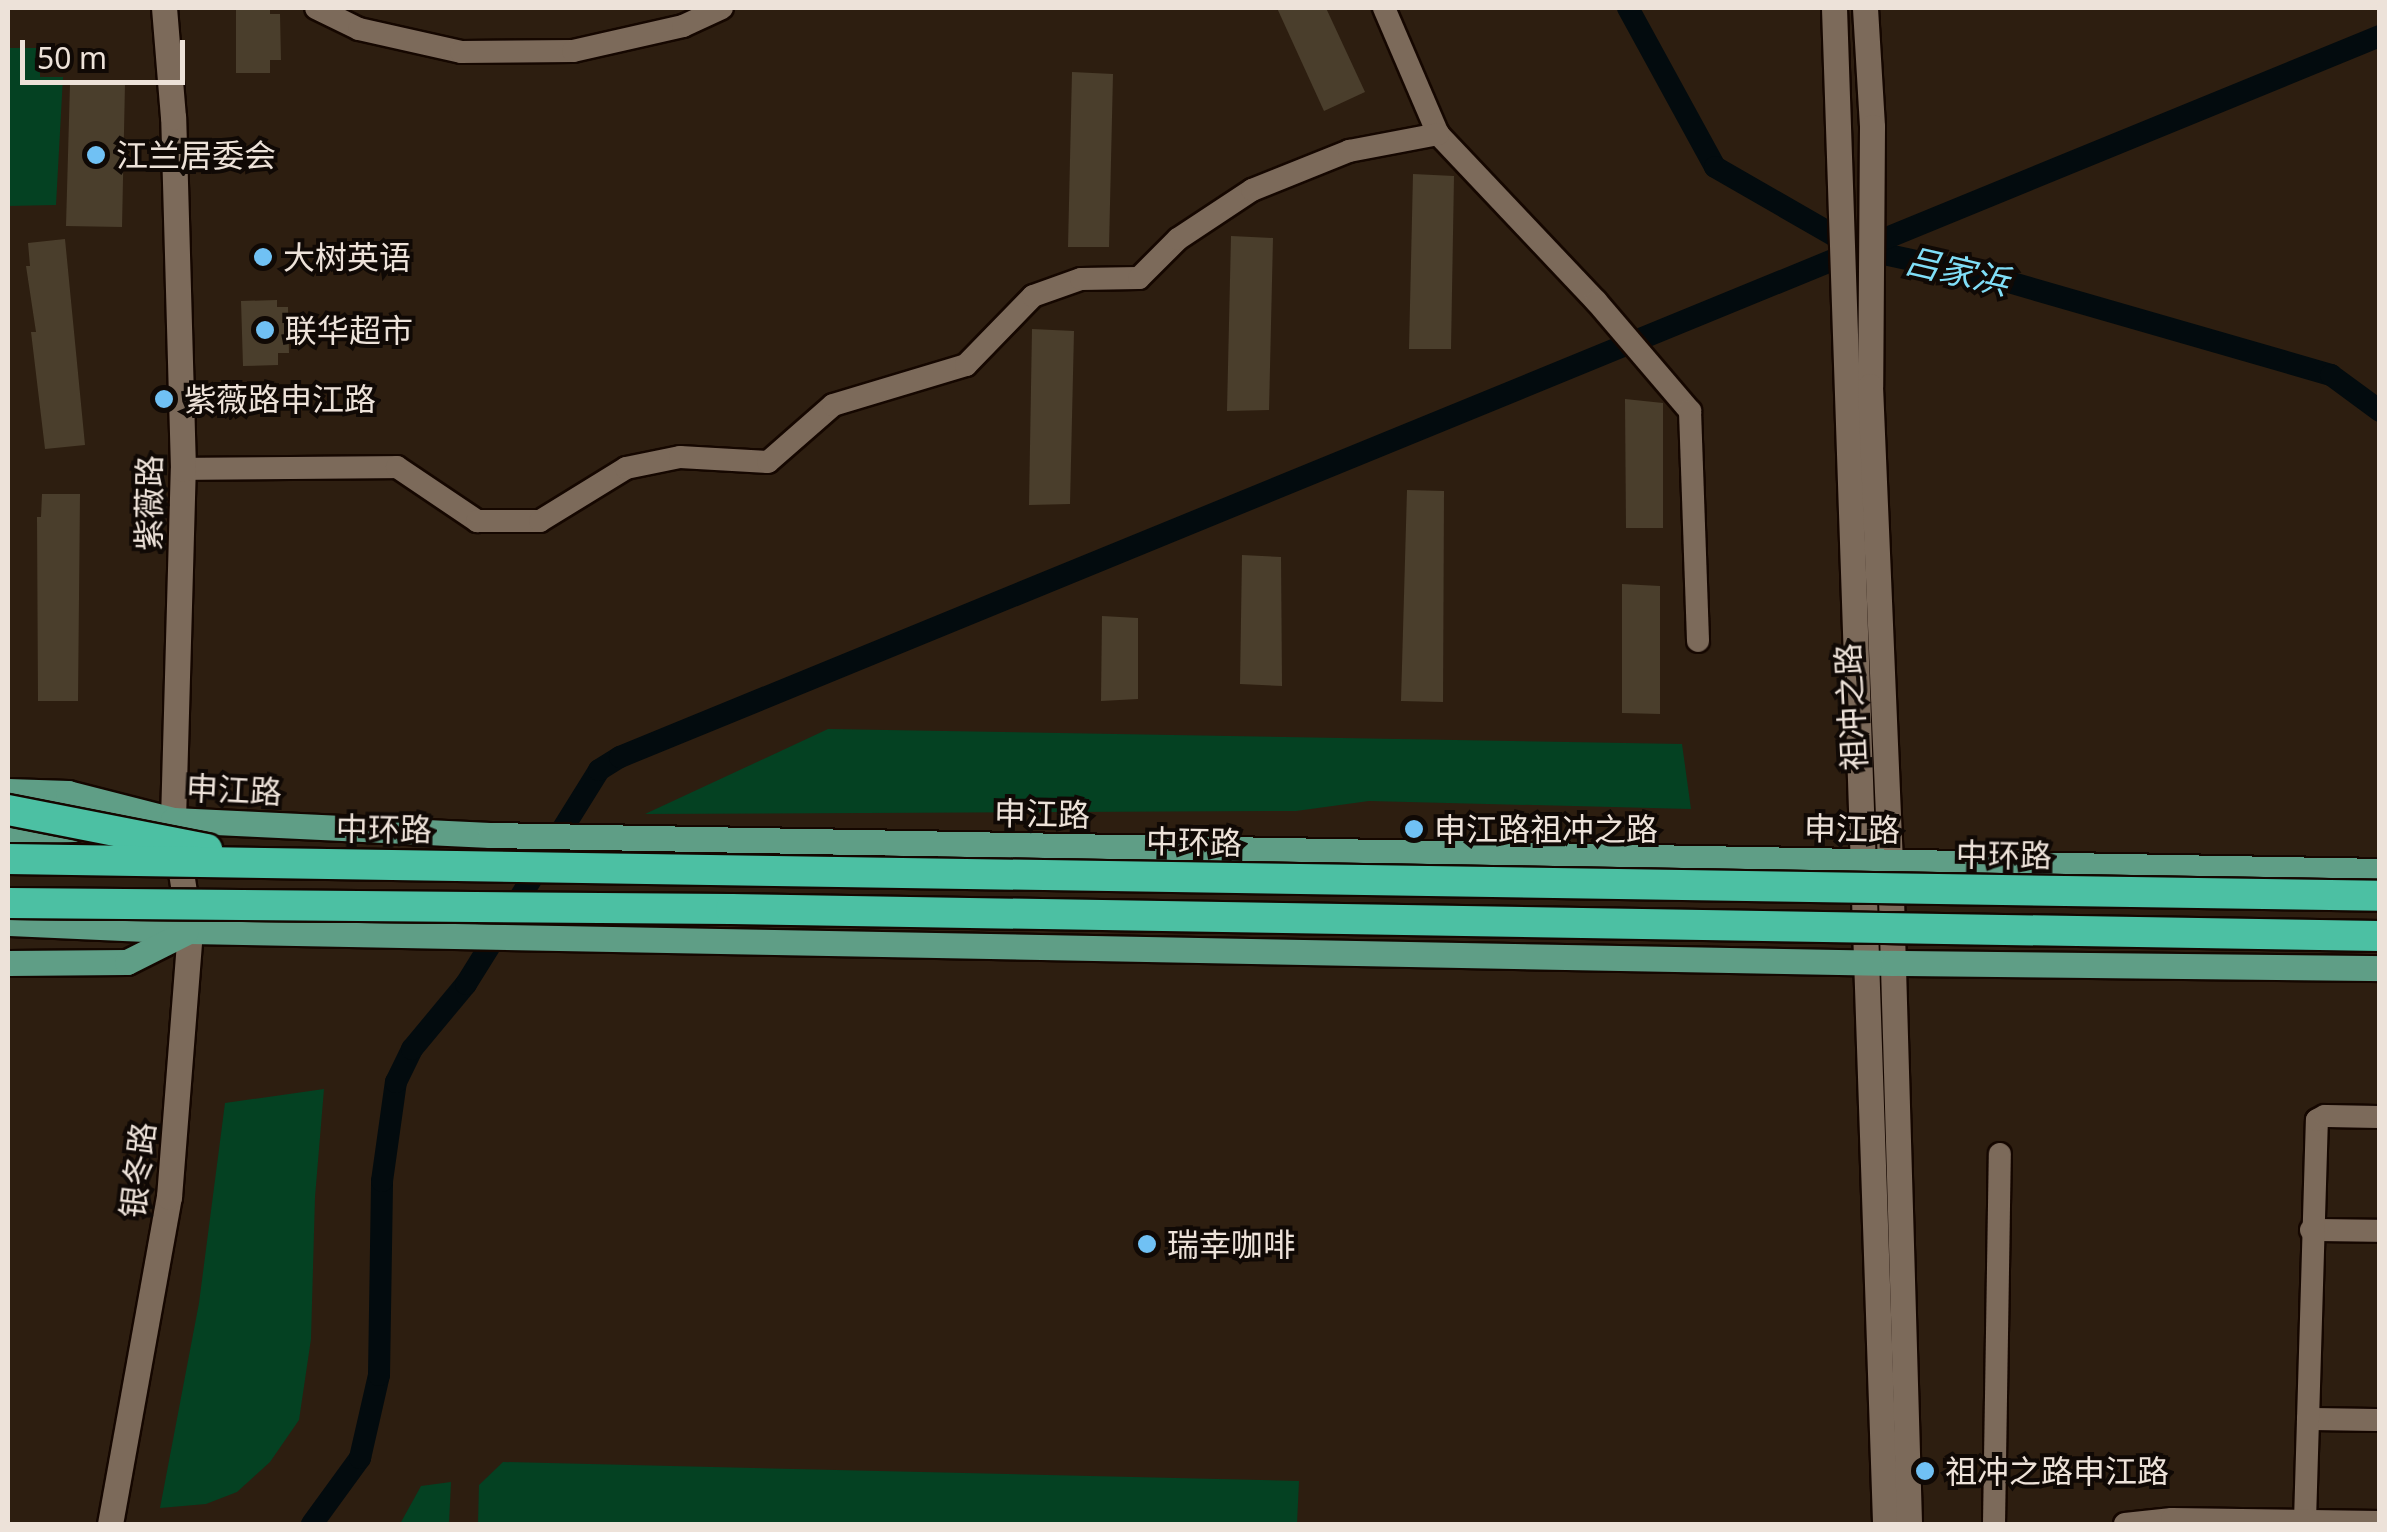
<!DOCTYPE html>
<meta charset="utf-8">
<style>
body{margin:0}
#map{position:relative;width:2387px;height:1532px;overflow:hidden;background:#2d1e10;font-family:"Noto Sans","Noto Sans SC",sans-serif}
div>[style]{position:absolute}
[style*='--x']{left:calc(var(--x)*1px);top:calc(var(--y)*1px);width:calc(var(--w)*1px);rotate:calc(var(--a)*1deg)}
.green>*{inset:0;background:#044122}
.canal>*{height:22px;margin:-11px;padding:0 11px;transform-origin:11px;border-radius:11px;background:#030b0e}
.building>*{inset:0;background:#4a3e2c}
.roads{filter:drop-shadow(2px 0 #150700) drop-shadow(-2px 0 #150700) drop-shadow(0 2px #150700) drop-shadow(0 -2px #150700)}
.street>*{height:22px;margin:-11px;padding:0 11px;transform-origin:11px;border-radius:11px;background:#7c6a5a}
.secondary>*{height:25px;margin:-12.5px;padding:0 12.5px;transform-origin:12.5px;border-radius:12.5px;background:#7c6a5a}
.primary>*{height:25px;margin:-12.5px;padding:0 12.5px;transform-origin:12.5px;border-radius:12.5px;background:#5f9e86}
.bridges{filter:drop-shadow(2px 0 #150700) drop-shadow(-2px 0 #150700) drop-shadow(0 2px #150700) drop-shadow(0 -2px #150700)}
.highway-bridge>*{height:30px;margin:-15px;padding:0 15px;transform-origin:15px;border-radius:15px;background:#4cc0a3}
.dots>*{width:28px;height:28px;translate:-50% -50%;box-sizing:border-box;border:5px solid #100905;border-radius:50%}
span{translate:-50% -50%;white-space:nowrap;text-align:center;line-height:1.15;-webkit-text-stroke:8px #100905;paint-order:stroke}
.poi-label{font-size:32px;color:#ede2d9}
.left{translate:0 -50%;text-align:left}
.street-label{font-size:32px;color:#ede2d9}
.water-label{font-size:35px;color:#80def7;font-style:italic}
.frame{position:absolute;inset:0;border:10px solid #ede2d9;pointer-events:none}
.scale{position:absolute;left:20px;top:40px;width:165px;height:45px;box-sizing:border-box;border:5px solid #ede2d9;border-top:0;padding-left:12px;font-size:30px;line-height:35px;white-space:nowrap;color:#ede2d9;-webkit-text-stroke:8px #100905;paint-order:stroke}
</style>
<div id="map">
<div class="green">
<div style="clip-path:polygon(8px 48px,40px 48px,40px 77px,63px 77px,56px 205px,8px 206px)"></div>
<div style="clip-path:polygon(828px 729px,1682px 744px,1691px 809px,1369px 801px,1296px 811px,645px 814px)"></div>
<div style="clip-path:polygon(324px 1089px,315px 1197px,311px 1339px,299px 1420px,270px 1462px,237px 1492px,206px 1504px,160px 1508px,199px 1303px,225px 1103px)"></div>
<div style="clip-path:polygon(503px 1462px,1299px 1481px,1297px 1524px,478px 1524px,479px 1485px)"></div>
<div style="clip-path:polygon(451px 1482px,449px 1524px,400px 1524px,421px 1486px)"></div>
</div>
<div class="canal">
<div style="--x:1628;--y:8;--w:181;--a:61.3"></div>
<div style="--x:1715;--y:167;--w:163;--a:29.9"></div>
<div style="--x:1856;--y:248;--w:142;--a:12.2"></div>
<div style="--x:1995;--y:278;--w:350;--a:16.1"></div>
<div style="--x:2331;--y:375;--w:61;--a:36.3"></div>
<div style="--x:312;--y:1524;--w:82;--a:-54"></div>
<div style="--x:360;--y:1458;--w:85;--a:-77.1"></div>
<div style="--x:379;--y:1375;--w:194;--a:-89.1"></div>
<div style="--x:382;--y:1181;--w:100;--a:-82"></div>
<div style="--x:396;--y:1082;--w:37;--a:-64"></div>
<div style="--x:412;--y:1049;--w:85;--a:-50.3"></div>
<div style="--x:466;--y:984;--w:252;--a:-58.1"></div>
<div style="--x:599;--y:770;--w:25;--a:-32"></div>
<div style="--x:620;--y:757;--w:1902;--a:-22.28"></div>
</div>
<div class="building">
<div style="clip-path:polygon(236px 8px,270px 8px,270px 14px,280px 14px,281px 60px,270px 60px,270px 73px,236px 73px)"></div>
<div style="clip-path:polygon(1277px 8px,1326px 8px,1365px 92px,1324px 111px)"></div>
<div style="clip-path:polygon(1072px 72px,1113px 74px,1109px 247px,1068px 247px)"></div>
<div style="clip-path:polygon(125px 83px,122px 227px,66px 226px,70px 84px)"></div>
<div style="clip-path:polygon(1413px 174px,1454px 176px,1451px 349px,1409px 349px)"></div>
<div style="clip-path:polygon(1231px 236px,1273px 238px,1269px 410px,1227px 411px)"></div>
<div style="clip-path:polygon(65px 239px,85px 445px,45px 449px,31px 332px,36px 332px,26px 266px,30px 266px,28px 243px)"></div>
<div style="clip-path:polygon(277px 300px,277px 307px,288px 307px,289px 353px,278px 353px,278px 365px,243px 366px,241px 301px)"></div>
<div style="clip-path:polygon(1032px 329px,1074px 331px,1070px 504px,1029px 505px)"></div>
<div style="clip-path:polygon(1625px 399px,1663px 403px,1663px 528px,1626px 528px)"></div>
<div style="clip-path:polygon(1407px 490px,1444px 491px,1443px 702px,1401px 701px)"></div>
<div style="clip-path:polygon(42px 494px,80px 494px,78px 701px,38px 701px,37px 517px,41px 517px)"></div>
<div style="clip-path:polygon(1242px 555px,1281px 557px,1282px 686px,1240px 684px)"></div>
<div style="clip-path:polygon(1622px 584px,1660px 586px,1660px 714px,1622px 713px)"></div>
<div style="clip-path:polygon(1102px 616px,1138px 618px,1138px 699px,1101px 701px)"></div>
</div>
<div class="roads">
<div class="street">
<div style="--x:316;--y:8;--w:48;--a:26"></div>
<div style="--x:359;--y:29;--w:105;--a:12.7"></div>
<div style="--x:461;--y:52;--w:112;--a:-0.5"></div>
<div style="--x:573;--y:51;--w:113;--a:-12.8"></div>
<div style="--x:683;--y:26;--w:43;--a:-24.8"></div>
<div style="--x:1384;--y:8;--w:137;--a:66.8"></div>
<div style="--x:1438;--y:134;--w:230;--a:46.6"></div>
<div style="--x:1596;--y:301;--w:145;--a:49.5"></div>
<div style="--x:1690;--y:411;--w:230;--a:88"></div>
<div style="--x:183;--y:469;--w:214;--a:-0.5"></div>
<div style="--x:397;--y:467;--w:97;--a:34"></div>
<div style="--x:477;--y:521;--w:63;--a:0"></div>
<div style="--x:540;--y:521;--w:101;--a:-31.6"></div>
<div style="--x:626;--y:468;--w:55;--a:-11.5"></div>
<div style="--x:680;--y:457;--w:88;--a:3.3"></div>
<div style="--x:768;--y:462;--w:86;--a:-41.2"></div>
<div style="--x:833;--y:405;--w:139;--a:-16.7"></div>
<div style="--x:966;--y:365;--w:96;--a:-45.8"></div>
<div style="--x:1033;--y:296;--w:51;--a:-19.5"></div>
<div style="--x:1081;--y:279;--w:58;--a:-1"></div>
<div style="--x:1139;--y:278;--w:55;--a:-45"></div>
<div style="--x:1178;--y:239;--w:89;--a:-33.5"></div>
<div style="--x:1252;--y:190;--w:105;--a:-21.9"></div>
<div style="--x:1349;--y:151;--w:91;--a:-10.8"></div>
<div style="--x:2311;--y:1230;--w:69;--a:0.8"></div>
<div style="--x:2308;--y:1419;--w:72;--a:0.8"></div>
<div style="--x:2305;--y:1521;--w:401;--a:-88.3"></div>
<div style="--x:2317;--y:1120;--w:9;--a:-27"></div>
<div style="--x:2325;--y:1116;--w:55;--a:1"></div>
<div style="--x:1994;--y:1524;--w:370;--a:-89.1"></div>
<div style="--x:2125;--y:1524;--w:47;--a:-6.1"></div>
<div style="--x:2172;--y:1519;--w:208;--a:0.8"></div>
</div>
<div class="secondary">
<div style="--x:1834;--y:8;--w:1517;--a:88.07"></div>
<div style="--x:1865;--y:8;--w:119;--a:86.6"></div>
<div style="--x:1872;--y:127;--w:259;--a:90.4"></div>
<div style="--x:1870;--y:386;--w:477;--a:87.6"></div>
<div style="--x:1890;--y:863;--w:661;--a:88.35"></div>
<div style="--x:110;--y:1524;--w:332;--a:-79.8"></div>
<div style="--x:169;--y:1197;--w:267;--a:-85.5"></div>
<div style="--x:190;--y:931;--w:112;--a:-98.7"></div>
<div style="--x:173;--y:820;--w:351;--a:-88.4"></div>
<div style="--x:183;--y:469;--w:352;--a:-91.6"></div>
<div style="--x:173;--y:117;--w:109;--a:-94.7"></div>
</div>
<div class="primary">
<div style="--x:8;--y:791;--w:60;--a:1.9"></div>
<div style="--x:68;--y:793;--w:108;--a:14.4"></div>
<div style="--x:173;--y:820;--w:317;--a:2.7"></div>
<div style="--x:490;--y:835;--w:1890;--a:1.09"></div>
<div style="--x:8;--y:831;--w:65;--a:-1.8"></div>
<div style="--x:8;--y:923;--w:182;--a:2.5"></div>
<div style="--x:190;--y:931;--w:1703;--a:1.08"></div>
<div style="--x:1893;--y:963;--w:487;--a:0.6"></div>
<div style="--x:8;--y:963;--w:119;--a:-0.5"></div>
<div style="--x:127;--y:962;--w:65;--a:-26.6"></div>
</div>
</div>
<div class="bridges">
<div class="highway-bridge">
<div style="--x:8;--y:810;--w:203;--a:11.1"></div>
<div style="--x:8;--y:859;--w:2372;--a:0.89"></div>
<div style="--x:8;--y:903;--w:723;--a:0.48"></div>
<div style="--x:731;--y:909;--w:1649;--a:0.94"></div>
</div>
</div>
<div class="dots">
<div style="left:96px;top:155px;background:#70c1f4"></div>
<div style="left:263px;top:257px;background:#70c1f4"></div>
<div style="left:265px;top:330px;background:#70c1f4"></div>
<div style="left:164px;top:399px;background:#70c1f4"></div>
<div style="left:1414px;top:829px;background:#70c1f4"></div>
<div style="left:1147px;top:1244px;background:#70c1f4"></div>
<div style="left:1925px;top:1471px;background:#70c1f4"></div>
</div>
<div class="poi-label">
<span class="left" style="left:116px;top:155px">江兰居委会</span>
<span class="left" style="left:283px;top:257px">大树英语</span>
<span class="left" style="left:285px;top:330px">联华超市</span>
<span class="left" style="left:184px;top:399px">紫薇路申江路</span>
<span class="left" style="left:1434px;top:829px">申江路祖冲之路</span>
<span class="left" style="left:1167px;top:1244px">瑞幸咖啡</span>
<span class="left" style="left:1945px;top:1471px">祖冲之路申江路</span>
</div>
<div class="street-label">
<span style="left:149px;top:503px;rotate:-89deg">紫薇路</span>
<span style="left:1851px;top:707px;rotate:-93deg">祖冲之路</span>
<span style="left:234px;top:790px;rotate:3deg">申江路</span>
<span style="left:1042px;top:814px;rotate:1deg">申江路</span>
<span style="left:384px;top:829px;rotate:1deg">中环路</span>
<span style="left:1852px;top:829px;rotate:1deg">申江路</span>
<span style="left:1194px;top:842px;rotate:1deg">中环路</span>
<span style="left:2004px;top:855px;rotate:1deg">中环路</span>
<span style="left:138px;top:1170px;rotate:-83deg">银冬路</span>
</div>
<div class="water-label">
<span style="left:1957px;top:271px;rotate:13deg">吕家浜</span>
</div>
<div class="frame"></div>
<div class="scale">50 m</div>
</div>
